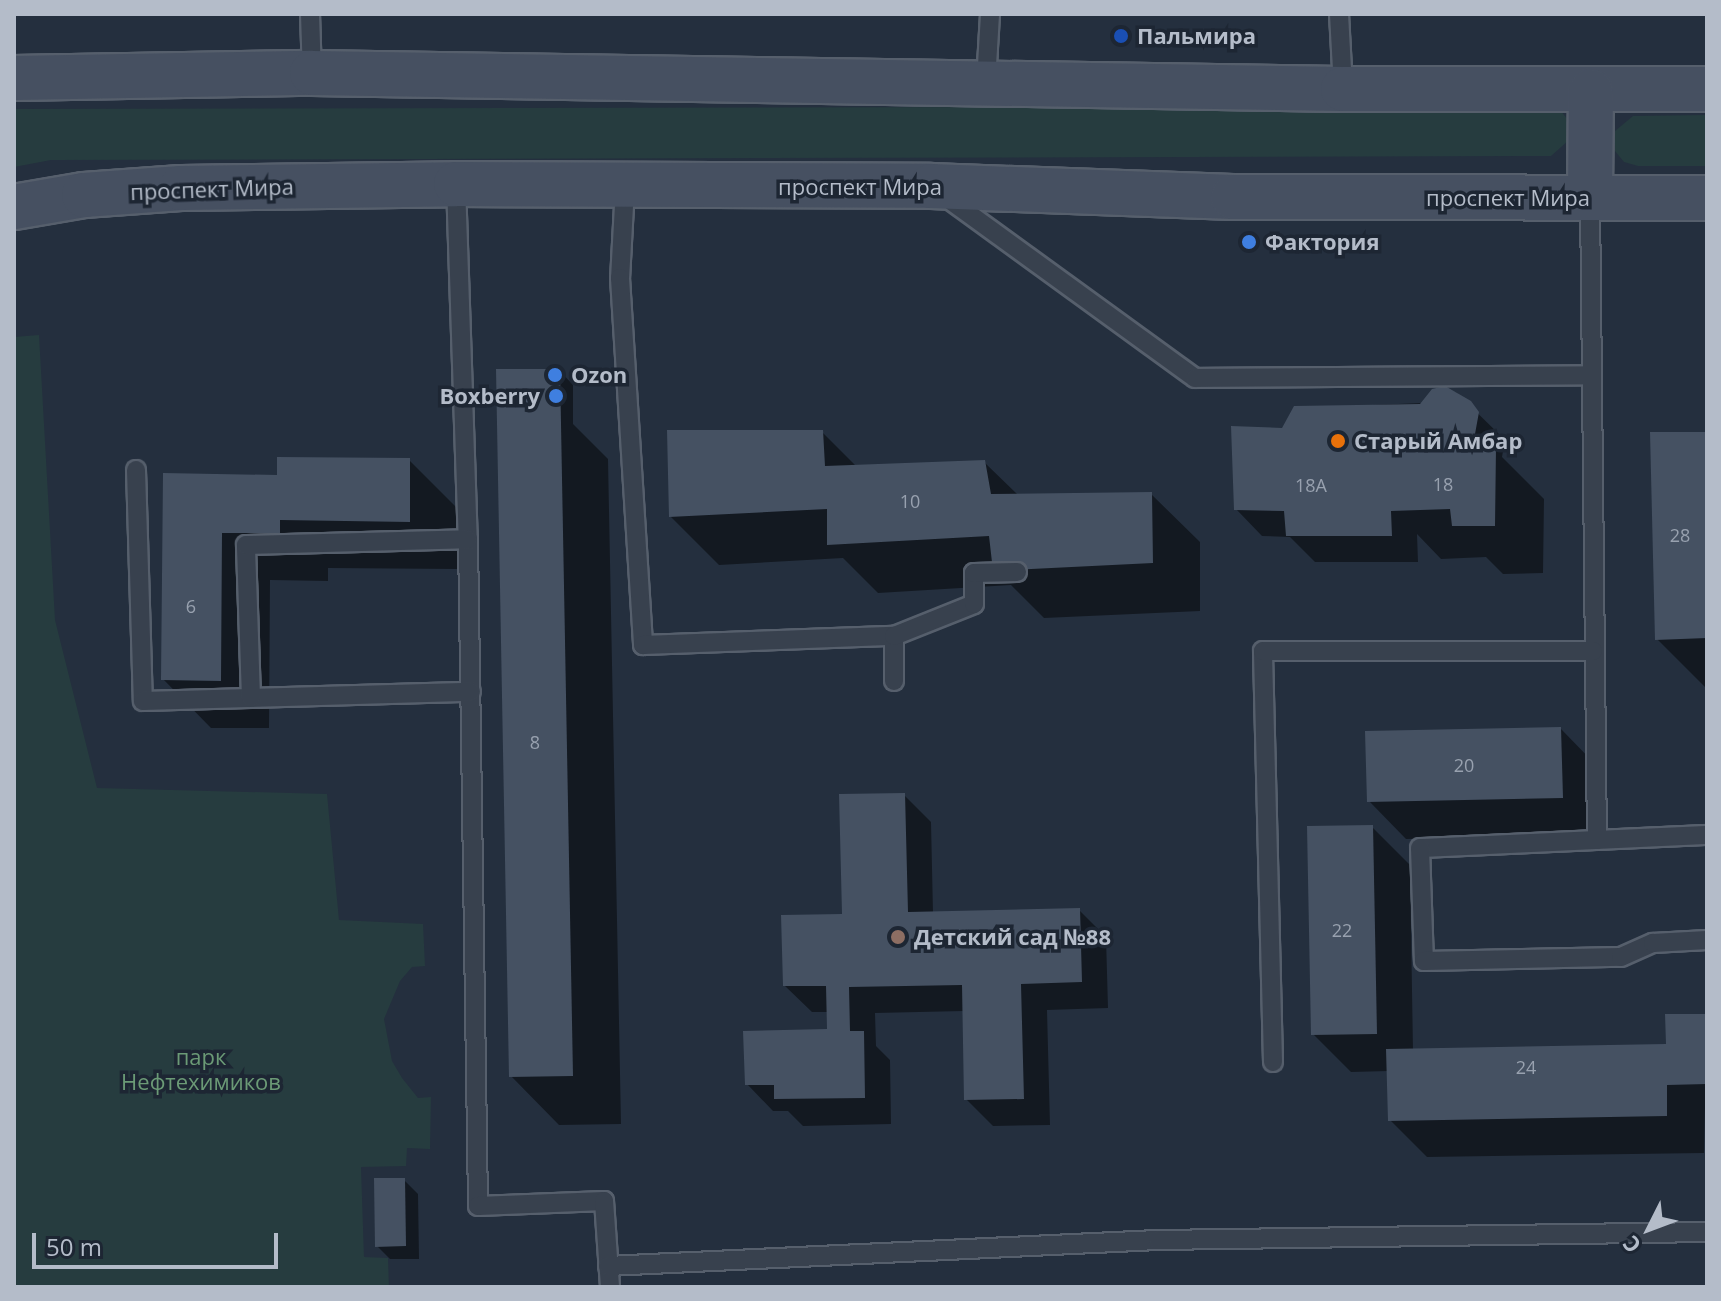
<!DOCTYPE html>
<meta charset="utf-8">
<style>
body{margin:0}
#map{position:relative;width:1721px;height:1301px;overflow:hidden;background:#242f3e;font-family:"Open Sans",sans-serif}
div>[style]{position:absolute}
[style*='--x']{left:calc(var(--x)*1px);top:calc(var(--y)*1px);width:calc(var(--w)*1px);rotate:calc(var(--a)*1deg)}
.green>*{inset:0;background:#263c3f}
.shadow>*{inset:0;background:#0007}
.building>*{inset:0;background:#455162}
.roads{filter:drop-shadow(2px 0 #565f6c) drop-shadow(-2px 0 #565f6c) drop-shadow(0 2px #565f6c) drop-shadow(0 -2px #565f6c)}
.service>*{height:18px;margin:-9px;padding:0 9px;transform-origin:9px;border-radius:9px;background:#38414e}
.secondary>*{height:44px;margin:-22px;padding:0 22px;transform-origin:22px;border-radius:22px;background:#465061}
.dots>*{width:22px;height:22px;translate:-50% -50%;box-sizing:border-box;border:4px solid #1d2633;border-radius:50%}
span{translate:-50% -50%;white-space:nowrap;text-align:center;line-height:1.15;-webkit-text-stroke:7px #1d2633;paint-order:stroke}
.number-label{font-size:18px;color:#98a1af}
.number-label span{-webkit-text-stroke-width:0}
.poi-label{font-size:22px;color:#b4bcc9;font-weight:700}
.left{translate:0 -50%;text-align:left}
.right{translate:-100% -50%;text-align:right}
.street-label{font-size:22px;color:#b4bcc9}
.park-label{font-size:22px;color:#6b9a76}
.frame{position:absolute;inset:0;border:16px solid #b4bcc9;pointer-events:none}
.north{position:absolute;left:1609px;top:1189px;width:80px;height:80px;-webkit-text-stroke:6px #1d2633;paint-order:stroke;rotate:228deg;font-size:22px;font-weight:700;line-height:32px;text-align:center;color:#b4bcc9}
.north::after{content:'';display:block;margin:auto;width:28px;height:36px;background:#b4bcc9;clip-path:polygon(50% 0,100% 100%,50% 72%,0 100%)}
.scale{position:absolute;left:32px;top:1233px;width:246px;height:36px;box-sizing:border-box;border:4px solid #b4bcc9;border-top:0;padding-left:10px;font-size:24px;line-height:28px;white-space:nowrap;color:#b4bcc9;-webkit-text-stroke:6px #1d2633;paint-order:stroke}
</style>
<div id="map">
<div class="green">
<div style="clip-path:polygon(1545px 106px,1560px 110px,1569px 121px,1569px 140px,1551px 156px,51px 160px,14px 167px,14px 109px)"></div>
<div style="clip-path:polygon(1707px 115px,1707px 166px,1638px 166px,1624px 162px,1615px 151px,1615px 131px,1633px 116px)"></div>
<div style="clip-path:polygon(39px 335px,55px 620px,97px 788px,327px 794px,339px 920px,423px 924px,425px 966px,412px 967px,400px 981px,384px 1019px,392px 1061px,402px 1078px,418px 1098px,431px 1097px,430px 1149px,407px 1148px,406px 1166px,361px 1167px,364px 1257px,388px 1258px,389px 1287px,14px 1287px,14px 337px)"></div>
</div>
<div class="shadow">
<div style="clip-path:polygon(560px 371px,573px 385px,573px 424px,608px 459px,621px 1124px,559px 1125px,511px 1076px)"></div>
<div style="clip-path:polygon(1444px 388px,1457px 393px,1505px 440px,1502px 457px,1544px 499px,1543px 573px,1503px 574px,1486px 557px,1441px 559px,1417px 534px,1418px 562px,1315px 562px,1290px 537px,1262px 536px,1236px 509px,1295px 408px,1424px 403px)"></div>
<div style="clip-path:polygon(822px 432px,857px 467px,984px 462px,1018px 495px,1151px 494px,1200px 542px,1200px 611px,1044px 618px,1011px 585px,878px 593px,843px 558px,719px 565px,670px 516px)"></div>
<div style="clip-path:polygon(1707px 434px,1707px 688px,1706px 688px,1657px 639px)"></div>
<div style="clip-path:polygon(409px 460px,458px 509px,457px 569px,328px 568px,328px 581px,270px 580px,269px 728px,211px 728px,163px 679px,165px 475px,279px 477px)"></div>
<div style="clip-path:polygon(1561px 729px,1598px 767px,1599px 835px,1406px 839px,1369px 801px)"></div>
<div style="clip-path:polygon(904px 795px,931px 822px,933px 913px,1079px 910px,1106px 937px,1108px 1008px,1047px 1010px,1050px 1125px,993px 1126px,966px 1099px,964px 1011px,875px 1013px,876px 1046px,890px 1060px,891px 1124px,803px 1126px,788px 1111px,773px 1111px,747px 1084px,829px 1031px,828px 1012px,812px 1012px,785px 986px,844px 916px)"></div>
<div style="clip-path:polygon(1372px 827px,1410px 865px,1413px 1051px,1668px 1046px,1707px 1016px,1704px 1153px,1427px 1157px,1390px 1120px,1389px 1071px,1351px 1072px,1313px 1034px)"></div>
<div style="clip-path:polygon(404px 1180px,418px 1194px,419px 1259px,390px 1259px,377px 1246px)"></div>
</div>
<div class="building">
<div style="clip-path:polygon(496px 369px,560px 369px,573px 1076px,509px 1077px)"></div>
<div style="clip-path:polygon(1445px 386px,1471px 401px,1479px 412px,1475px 434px,1463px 449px,1496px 448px,1495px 526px,1452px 526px,1450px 509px,1391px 511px,1392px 536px,1286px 536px,1284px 511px,1234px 510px,1231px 426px,1282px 428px,1294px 406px,1420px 404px,1432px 389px)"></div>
<div style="clip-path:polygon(667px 430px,823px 430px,825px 466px,985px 460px,991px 494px,1152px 492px,1153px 563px,993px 571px,989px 536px,827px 545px,827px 509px,669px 517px)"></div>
<div style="clip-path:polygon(1650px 432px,1707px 432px,1707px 638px,1655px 640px)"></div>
<div style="clip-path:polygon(277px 457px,410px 458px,410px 522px,280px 520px,280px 533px,222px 533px,221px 681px,161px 680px,163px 473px,277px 475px)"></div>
<div style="clip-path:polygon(1561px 727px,1563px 798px,1367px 802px,1365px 731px)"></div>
<div style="clip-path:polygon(905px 793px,908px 912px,1080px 908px,1082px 982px,1021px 984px,1024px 1099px,964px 1100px,962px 985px,849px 987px,850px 1031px,864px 1031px,865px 1098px,774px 1099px,774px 1085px,745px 1085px,743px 1031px,827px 1029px,826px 986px,783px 986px,781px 915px,842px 914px,839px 794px)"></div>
<div style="clip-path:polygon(1373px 825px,1377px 1034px,1311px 1035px,1307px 826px)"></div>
<div style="clip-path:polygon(1665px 1014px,1707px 1014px,1707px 1084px,1667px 1085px,1667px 1116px,1388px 1121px,1386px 1049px,1666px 1044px)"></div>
<div style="clip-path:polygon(374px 1178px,405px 1178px,406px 1246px,375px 1247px)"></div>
</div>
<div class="roads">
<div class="service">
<div style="--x:310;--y:14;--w:59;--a:88.1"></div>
<div style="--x:1339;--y:14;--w:75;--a:86.9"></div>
<div style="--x:986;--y:82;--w:68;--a:-86.6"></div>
<div style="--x:456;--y:184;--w:355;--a:88.1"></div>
<div style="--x:468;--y:539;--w:667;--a:89.14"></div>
<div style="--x:478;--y:1206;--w:126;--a:-2.3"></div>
<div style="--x:604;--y:1201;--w:86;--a:86"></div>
<div style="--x:625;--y:187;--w:91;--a:93.1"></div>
<div style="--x:620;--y:278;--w:368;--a:86.4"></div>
<div style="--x:643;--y:645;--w:251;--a:-2.1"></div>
<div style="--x:894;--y:636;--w:45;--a:90"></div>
<div style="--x:943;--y:195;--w:311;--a:36"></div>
<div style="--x:1195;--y:378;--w:397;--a:-0.4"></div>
<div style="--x:1590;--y:198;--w:642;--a:89.38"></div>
<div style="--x:136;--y:470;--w:231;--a:88.3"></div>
<div style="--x:143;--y:701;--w:328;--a:-1.6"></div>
<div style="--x:894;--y:636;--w:86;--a:-21.8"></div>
<div style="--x:974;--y:604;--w:31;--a:-90"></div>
<div style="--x:974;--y:573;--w:43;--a:-1.3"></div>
<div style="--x:251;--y:698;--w:153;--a:-91.9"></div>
<div style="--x:246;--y:545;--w:222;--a:-1.5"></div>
<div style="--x:1707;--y:835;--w:287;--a:177.4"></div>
<div style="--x:1420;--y:848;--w:113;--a:88"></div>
<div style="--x:1424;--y:961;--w:197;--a:-1.2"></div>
<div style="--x:1621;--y:957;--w:35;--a:-24"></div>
<div style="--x:1653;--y:943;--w:54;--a:-3.2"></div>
<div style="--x:1273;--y:1062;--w:411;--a:-91.4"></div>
<div style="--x:1263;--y:651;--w:330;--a:0"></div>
<div style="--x:608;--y:1266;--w:551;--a:-2.71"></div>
<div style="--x:1158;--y:1240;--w:549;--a:-0.83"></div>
</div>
<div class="secondary">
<div style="--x:14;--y:78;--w:298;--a:-1"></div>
<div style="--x:312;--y:73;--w:1031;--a:0.89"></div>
<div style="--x:1343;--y:89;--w:364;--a:0"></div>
<div style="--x:1590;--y:198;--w:107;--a:-89.5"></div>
<div style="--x:14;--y:207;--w:71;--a:-9.7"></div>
<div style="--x:84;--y:195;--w:97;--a:-4.1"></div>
<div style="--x:181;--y:188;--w:275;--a:-0.8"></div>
<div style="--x:456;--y:184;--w:475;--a:0.2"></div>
<div style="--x:931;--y:186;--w:302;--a:2.1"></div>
<div style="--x:1233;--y:197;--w:474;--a:0.1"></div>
</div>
</div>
<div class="dots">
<div style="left:1121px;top:36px;background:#1a4fb4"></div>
<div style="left:1249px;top:242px;background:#3f7fe0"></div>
<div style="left:555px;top:375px;background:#3f7fe0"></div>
<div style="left:556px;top:396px;background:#3f7fe0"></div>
<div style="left:1338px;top:441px;background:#e8710a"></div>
<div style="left:898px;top:937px;background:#8d6e63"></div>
</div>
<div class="number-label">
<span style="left:1443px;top:484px">18</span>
<span style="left:1311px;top:485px">18А</span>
<span style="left:910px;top:501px">10</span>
<span style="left:1680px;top:535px">28</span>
<span style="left:191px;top:606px">6</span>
<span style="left:535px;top:742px">8</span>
<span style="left:1464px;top:765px">20</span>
<span style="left:1342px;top:930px">22</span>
<span style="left:1526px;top:1067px">24</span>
</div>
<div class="poi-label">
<span class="left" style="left:1137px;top:36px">Пальмира</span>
<span class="left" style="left:1265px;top:242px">Фактория</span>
<span class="left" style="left:571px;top:375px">Ozon</span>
<span class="right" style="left:540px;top:396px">Boxberry</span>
<span class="left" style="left:1354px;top:441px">Старый Амбар</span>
<span class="left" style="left:914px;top:937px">Детский сад №88</span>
</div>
<div class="street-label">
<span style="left:860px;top:187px">проспект Мира</span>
<span style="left:212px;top:189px;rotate:-2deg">проспект Мира</span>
<span style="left:1508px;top:198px">проспект Мира</span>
</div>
<div class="park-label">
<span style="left:201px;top:1069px">парк<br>Нефтехимиков</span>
</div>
<div class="frame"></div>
<div class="north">С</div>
<div class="scale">50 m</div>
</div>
